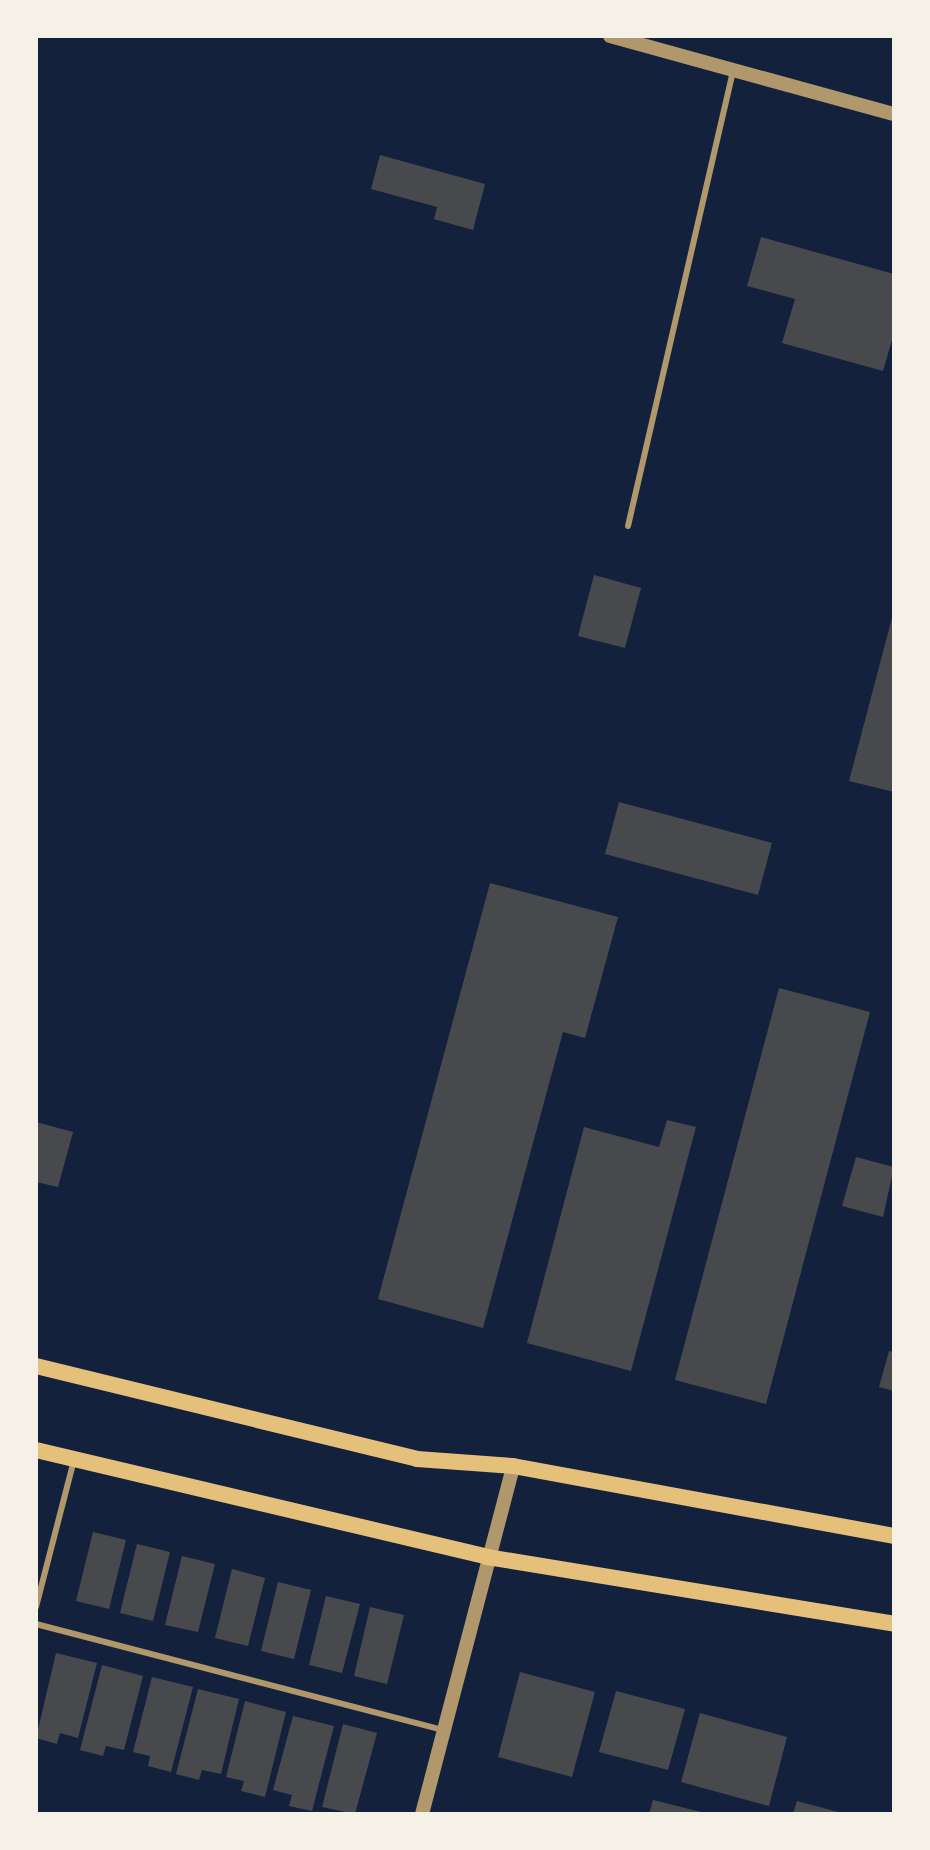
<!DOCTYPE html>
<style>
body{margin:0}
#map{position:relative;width:930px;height:1850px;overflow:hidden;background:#14213d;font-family:"Times New Roman",serif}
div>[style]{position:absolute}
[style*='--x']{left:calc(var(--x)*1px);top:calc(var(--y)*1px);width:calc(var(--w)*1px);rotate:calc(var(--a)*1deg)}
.building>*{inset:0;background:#48494c}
.service>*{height:6px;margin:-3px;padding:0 3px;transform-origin:3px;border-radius:3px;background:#b1986c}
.tertiary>*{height:14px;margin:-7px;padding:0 7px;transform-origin:7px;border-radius:7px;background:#b1986c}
.secondary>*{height:16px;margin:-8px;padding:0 8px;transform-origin:8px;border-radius:8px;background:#e5c07b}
span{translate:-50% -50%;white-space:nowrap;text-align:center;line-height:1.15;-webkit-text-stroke:6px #f6f1e7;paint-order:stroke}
.frame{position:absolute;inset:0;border:38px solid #f6f1e7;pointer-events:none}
</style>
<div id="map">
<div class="building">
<div style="clip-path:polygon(380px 155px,485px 184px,473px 230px,434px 219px,437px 207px,371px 189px)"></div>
<div style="clip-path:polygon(761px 237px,894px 274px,894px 333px,883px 371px,782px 343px,795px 299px,747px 286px)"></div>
<div style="clip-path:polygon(594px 575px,641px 588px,625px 648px,578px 636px)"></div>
<div style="clip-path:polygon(893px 614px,894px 614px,894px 792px,849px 781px)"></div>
<div style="clip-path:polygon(619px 802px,772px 843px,758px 895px,605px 854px)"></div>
<div style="clip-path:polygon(490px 883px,618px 917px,585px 1038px,563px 1032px,483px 1328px,378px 1299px)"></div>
<div style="clip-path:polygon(779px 988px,870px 1012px,766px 1404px,675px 1380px)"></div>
<div style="clip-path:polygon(667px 1120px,696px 1127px,631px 1371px,527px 1343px,584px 1127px,659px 1147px)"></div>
<div style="clip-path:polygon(36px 1122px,73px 1132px,58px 1187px,36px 1182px)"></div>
<div style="clip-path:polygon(856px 1157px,894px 1167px,883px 1217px,842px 1206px)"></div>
<div style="clip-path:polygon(889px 1351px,894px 1352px,894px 1391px,879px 1387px)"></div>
<div style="clip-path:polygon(93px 1532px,126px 1540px,109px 1609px,76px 1601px)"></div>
<div style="clip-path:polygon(137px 1544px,170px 1552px,153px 1621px,120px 1613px)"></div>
<div style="clip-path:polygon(182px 1556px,215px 1564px,198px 1632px,165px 1625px)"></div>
<div style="clip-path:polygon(232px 1569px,265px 1578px,248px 1646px,215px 1638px)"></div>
<div style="clip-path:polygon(278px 1582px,311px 1590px,294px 1659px,261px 1651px)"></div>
<div style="clip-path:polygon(326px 1596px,360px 1604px,342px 1673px,309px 1665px)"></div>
<div style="clip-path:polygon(370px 1607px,404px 1615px,387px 1684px,354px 1676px)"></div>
<div style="clip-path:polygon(56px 1653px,97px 1663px,78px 1738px,60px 1733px,57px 1744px,36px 1738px)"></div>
<div style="clip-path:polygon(102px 1665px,143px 1676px,124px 1750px,106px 1746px,103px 1756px,80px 1750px)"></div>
<div style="clip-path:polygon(520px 1672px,595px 1692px,572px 1777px,498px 1757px)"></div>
<div style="clip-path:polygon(152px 1677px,193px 1687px,171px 1772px,148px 1766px,150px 1756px,133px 1752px)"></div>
<div style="clip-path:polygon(198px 1689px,239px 1699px,221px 1774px,202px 1770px,199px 1780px,176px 1774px)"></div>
<div style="clip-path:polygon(616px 1691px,685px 1709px,668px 1770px,599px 1752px)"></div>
<div style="clip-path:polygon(245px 1701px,286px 1712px,265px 1797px,241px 1791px,244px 1781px,226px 1777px)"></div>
<div style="clip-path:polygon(700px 1713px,787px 1737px,769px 1806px,681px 1782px)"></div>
<div style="clip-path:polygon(293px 1716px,334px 1726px,312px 1811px,289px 1806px,292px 1795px,273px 1790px)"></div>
<div style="clip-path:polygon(343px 1724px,377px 1733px,355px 1814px,322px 1807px)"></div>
<div style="clip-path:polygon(653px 1800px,705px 1813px,705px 1814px,649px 1814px)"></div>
<div style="clip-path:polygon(797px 1801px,842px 1813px,842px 1814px,793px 1814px)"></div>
</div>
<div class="service">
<div style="--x:628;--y:526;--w:468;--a:-77"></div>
<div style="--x:36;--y:1607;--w:152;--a:-75.5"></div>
<div style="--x:36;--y:1624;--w:421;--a:14.6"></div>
</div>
<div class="tertiary">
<div style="--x:610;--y:36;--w:295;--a:15.4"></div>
<div style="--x:422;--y:1814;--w:360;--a:-75.3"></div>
</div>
<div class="secondary">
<div style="--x:36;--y:1366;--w:392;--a:13.7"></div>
<div style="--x:417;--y:1459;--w:96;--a:4.2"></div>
<div style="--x:513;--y:1466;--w:387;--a:10.4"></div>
<div style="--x:36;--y:1450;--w:464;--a:13.3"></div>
<div style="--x:487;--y:1557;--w:412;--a:9.3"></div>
</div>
<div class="frame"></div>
</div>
